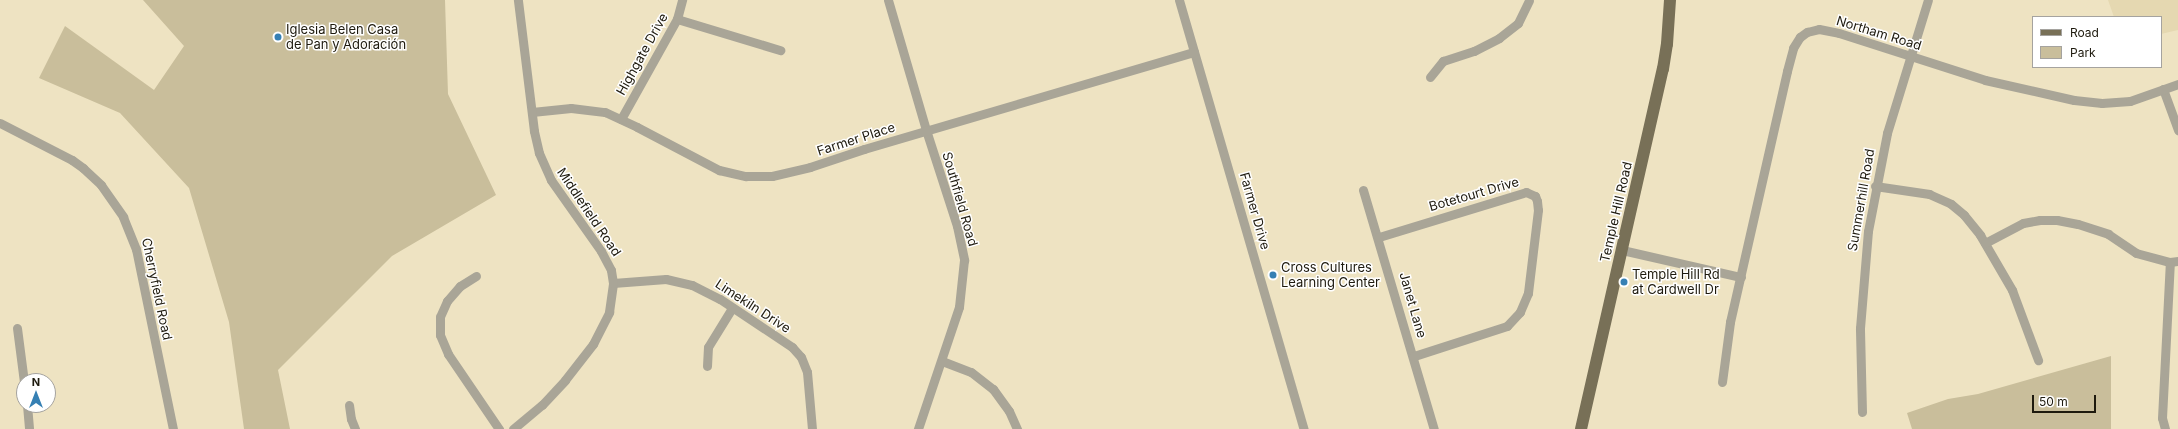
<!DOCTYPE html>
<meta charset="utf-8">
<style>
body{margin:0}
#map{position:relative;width:2178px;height:429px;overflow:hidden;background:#eee3c2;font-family:Inter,sans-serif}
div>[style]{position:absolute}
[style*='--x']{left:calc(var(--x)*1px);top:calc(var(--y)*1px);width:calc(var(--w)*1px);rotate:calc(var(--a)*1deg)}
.built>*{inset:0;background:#e5d8b1}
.green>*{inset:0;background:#c9be9b}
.minor>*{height:9px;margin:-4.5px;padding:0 4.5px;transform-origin:4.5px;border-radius:4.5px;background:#a9a597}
.major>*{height:12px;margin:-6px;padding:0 6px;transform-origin:6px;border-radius:6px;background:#787057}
.dots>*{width:11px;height:11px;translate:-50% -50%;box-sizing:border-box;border:2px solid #fff;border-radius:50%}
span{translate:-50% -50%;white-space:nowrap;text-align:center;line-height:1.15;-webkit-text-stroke:3px #fff;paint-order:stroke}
.poi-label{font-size:13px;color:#1e1a0e}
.left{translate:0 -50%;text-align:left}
.street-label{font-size:13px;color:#1e1a0e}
.legend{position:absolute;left:2032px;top:16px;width:130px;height:52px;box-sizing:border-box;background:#fff;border:1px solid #a5a39f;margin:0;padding:5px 7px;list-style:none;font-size:12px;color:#1e1a0e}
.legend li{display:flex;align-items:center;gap:8px;height:20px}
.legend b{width:20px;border:1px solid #a5a39f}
.north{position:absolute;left:16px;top:373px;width:40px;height:40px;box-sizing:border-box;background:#fff;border:1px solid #a5a39f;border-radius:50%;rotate:0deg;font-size:11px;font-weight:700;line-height:16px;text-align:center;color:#1e1a0e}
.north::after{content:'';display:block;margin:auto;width:14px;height:18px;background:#3680b4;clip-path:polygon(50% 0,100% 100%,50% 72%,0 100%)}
.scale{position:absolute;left:2032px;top:395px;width:64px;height:18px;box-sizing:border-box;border:2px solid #1e1a0e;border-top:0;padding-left:5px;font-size:12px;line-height:14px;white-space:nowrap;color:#1e1a0e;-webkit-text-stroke:3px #fff;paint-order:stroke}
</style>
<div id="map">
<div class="built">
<div style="clip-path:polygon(2108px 0,2178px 0,2178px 30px,2161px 34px,2161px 17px,2114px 17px)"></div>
</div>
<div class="green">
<div style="clip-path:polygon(143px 0,445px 0,448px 94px,496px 195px,392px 256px,278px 370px,290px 429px,244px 429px,229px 322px,189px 188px,120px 113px,39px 78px,65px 26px,154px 90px,184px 46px)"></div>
<div style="clip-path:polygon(2111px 356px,2111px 429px,1912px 429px,1907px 413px,1948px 399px,1978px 394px)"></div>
</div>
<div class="minor">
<div style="--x:888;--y:0;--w:135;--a:73.7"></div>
<div style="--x:926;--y:130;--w:101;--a:72.1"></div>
<div style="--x:957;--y:226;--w:35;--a:78"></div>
<div style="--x:964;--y:260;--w:47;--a:96.1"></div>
<div style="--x:959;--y:307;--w:129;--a:108.6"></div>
<div style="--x:1179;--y:0;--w:447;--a:73.8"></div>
<div style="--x:677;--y:19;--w:108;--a:16.8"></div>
<div style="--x:1430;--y:77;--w:21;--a:-51"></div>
<div style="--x:1443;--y:61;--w:33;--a:-18"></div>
<div style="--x:1474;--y:51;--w:28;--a:-27"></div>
<div style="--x:1499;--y:38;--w:24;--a:-38"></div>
<div style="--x:1518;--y:23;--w:25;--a:-64"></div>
<div style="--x:2163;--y:89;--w:44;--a:69.9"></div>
<div style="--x:532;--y:112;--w:39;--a:-6"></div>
<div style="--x:571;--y:108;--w:34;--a:7"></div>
<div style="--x:605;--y:112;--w:35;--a:25"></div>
<div style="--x:637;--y:127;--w:93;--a:27.7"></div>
<div style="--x:719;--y:170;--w:28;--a:13"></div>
<div style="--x:746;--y:176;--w:26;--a:0"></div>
<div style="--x:772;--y:176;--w:39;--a:-13"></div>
<div style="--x:810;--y:167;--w:57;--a:-18.4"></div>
<div style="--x:864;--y:149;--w:344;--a:-16.4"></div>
<div style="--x:621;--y:119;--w:115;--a:-60.8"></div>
<div style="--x:677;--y:19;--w:20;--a:-75"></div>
<div style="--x:0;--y:123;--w:81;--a:27.2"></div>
<div style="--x:72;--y:160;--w:14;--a:36"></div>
<div style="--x:83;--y:168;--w:25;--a:43"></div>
<div style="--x:101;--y:185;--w:39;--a:55"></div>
<div style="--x:123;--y:217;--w:35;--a:68"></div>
<div style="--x:136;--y:249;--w:184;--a:78.4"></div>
<div style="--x:1875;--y:186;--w:55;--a:8.4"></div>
<div style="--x:1929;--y:194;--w:24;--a:24"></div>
<div style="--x:1951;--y:204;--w:17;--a:40"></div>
<div style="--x:1964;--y:215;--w:26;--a:51"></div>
<div style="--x:1980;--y:235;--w:64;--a:59.8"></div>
<div style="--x:2012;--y:290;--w:75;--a:69.6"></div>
<div style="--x:1363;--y:190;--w:249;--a:73.5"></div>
<div style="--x:1379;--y:237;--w:154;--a:-17"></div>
<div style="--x:1526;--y:192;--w:10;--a:24"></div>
<div style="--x:1535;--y:196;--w:5;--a:68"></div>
<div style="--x:1537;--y:201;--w:9;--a:84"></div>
<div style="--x:1538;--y:210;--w:84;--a:96.9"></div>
<div style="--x:1528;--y:293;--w:21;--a:113"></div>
<div style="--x:1520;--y:312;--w:19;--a:133"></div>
<div style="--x:1507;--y:326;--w:98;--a:162.1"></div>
<div style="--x:1985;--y:243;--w:43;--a:-27.8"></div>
<div style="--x:2023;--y:223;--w:17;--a:-10"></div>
<div style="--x:2040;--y:220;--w:17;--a:0"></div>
<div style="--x:2057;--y:220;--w:21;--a:11"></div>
<div style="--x:2078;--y:224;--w:32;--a:18"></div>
<div style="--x:2108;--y:234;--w:34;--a:34"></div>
<div style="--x:2136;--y:253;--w:35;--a:15"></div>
<div style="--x:2170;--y:262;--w:8;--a:-7"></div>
<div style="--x:1622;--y:250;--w:122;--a:12.8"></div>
<div style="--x:476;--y:276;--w:19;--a:148"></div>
<div style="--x:460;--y:286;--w:20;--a:131"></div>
<div style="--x:447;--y:301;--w:17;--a:114"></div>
<div style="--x:440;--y:317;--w:18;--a:90"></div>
<div style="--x:440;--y:335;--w:21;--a:67"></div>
<div style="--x:448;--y:354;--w:91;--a:55.8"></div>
<div style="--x:613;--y:283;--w:53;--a:-4.3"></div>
<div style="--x:666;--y:279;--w:27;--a:13"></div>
<div style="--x:692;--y:285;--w:31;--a:27"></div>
<div style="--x:720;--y:299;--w:87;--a:33.7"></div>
<div style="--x:792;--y:347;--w:13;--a:48"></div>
<div style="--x:801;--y:357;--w:16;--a:68"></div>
<div style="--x:807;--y:372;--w:57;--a:85"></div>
<div style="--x:17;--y:328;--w:54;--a:82.6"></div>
<div style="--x:942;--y:361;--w:31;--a:21"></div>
<div style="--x:971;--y:372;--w:28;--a:38"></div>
<div style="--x:993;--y:389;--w:27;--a:54"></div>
<div style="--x:1009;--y:411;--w:20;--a:66"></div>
<div style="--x:707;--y:366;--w:19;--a:-87"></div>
<div style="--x:708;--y:347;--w:46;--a:-58.4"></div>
<div style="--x:1722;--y:382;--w:61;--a:-82.4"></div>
<div style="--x:1730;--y:322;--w:257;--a:-77.2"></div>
<div style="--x:1787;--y:71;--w:24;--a:-75"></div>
<div style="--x:1793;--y:48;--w:13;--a:-58"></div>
<div style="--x:1800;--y:37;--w:9;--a:-36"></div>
<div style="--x:1807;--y:32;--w:12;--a:-14"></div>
<div style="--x:1819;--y:29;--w:20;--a:11"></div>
<div style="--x:1839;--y:33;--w:153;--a:17.8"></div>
<div style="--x:1985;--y:80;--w:91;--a:12.7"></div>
<div style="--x:2074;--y:100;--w:28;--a:6"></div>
<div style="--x:2102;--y:103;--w:28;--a:-4"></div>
<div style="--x:2130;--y:101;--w:51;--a:-19.5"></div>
<div style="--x:27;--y:405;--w:24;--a:85"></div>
<div style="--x:349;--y:405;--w:14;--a:82"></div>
<div style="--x:351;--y:419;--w:11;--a:68"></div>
<div style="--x:1862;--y:412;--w:84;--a:-91.4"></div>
<div style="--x:1860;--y:328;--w:97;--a:-85.3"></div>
<div style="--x:1868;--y:231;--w:100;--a:-79"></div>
<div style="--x:1887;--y:133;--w:139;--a:-72.9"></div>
<div style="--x:513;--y:429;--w:38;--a:-40"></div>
<div style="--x:542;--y:405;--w:34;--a:-47"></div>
<div style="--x:565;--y:380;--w:46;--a:-52.1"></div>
<div style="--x:593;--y:344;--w:36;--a:-63"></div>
<div style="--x:609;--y:312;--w:29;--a:-82"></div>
<div style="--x:613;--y:283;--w:13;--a:-99"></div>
<div style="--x:611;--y:270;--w:21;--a:-118"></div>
<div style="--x:601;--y:251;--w:87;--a:-125.2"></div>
<div style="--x:551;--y:180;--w:30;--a:-114"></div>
<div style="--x:539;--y:153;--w:23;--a:-103"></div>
<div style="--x:534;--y:131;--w:132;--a:-97"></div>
<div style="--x:2165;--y:429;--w:11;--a:-105"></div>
<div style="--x:2162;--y:418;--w:156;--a:-87.1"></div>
</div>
<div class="major">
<div style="--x:1581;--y:429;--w:369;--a:-77.2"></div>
<div style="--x:1663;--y:69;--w:25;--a:-81"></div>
<div style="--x:1667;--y:44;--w:44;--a:-86.1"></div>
</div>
<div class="dots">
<div style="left:278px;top:37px;background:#3680b4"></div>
<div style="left:1273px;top:275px;background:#3680b4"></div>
<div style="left:1624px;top:282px;background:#3680b4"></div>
</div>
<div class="poi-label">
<span class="left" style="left:286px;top:37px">Iglesia Belen Casa<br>de Pan y Adoración</span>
<span class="left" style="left:1281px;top:275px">Cross Cultures<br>Learning Center</span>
<span class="left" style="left:1632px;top:282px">Temple Hill Rd<br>at Cardwell Dr</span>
</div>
<div class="street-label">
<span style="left:1879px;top:33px;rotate:17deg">Northam Road</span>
<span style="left:642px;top:54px;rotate:-61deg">Highgate Drive</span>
<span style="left:856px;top:139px;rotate:-18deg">Farmer Place</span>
<span style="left:1474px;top:194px;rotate:-16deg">Botetourt Drive</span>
<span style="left:960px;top:199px;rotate:74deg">Southfield Road</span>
<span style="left:1861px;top:200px;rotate:-80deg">Summerhill Road</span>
<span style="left:1255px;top:211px;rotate:74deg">Farmer Drive</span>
<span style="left:589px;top:212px;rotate:56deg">Middlefield Road</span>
<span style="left:1616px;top:212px;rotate:-77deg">Temple Hill Road</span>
<span style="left:157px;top:289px;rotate:78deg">Cherryfield Road</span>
<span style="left:1413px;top:305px;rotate:74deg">Janet Lane</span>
<span style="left:753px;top:306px;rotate:33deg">Limekiln Drive</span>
</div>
<ul class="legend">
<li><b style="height:5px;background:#787057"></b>Road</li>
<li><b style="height:11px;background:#c9be9b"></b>Park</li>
</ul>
<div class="north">N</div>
<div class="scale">50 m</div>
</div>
